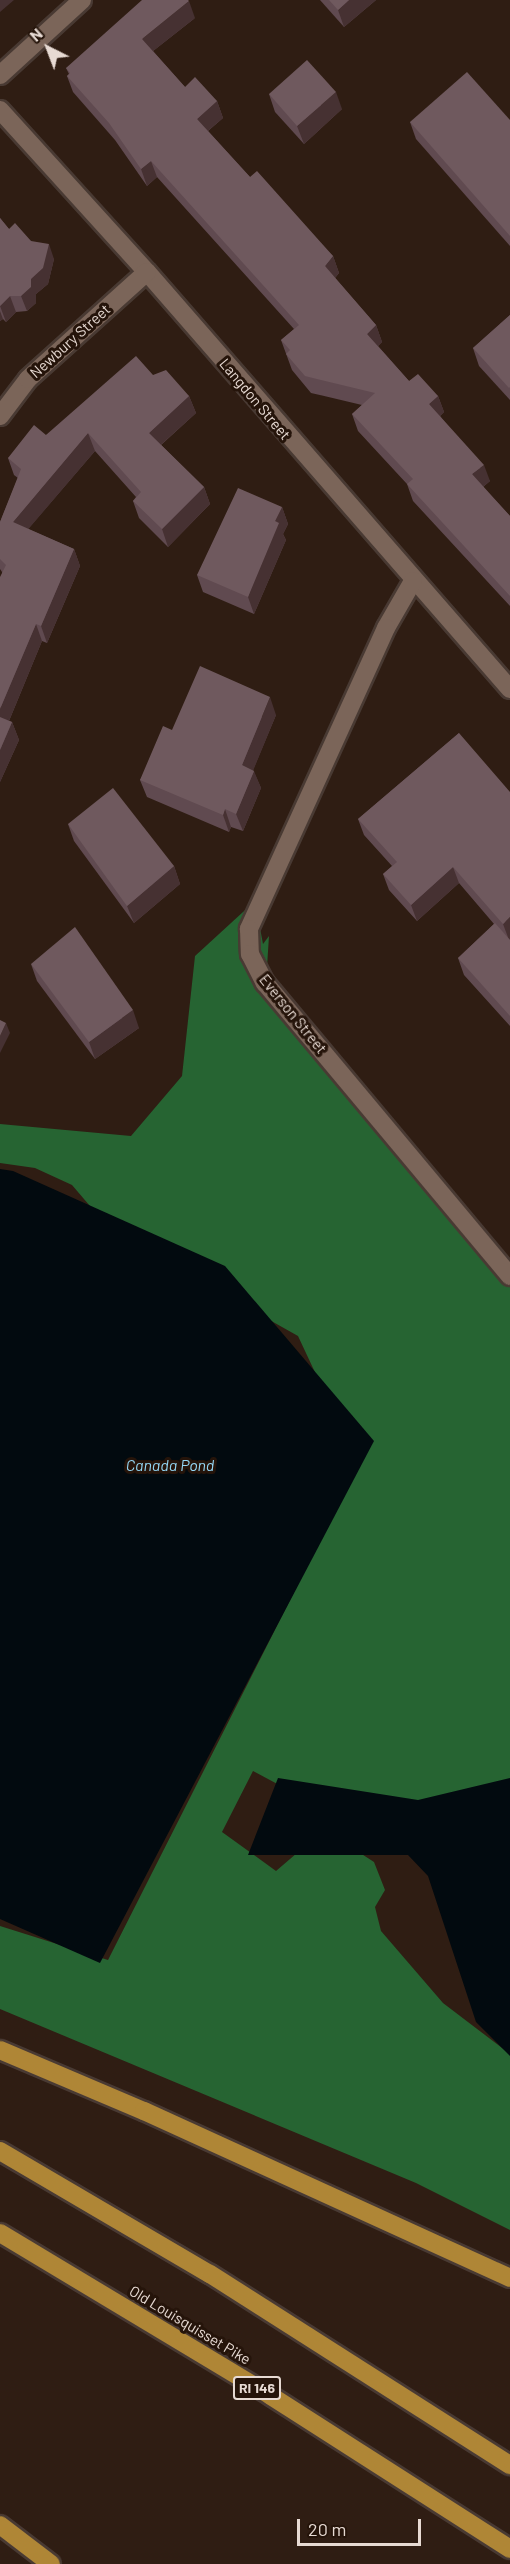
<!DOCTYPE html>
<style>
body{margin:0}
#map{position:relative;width:510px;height:2564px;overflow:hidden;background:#2f1d13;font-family:Barlow,sans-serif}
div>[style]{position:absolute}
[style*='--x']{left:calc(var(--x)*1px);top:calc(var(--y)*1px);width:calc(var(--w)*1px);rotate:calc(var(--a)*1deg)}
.forest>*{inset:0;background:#266432}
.water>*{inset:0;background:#020a0f}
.roads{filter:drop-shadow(2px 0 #493a33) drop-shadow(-2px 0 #493a33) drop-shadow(0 2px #493a33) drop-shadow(0 -2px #493a33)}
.minor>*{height:18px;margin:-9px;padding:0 9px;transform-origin:9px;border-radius:9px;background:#7b6559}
.highway>*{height:18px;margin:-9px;padding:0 9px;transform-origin:9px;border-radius:9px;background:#af8636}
.wall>*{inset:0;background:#604a50}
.shaded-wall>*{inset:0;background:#463132}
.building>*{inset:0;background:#6f595e}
span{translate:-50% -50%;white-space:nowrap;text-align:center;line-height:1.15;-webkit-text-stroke:6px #25140a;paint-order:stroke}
.shield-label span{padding:2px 4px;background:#25140a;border:2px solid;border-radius:4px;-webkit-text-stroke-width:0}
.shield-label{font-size:14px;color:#e7dad3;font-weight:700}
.street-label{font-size:15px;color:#e7dad3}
.water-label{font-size:16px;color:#94d7f5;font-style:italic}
.north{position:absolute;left:18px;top:18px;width:60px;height:60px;-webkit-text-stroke:4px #25140a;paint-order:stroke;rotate:318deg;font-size:16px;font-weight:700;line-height:24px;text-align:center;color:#e7dad3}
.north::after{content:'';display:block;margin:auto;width:21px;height:27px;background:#e7dad3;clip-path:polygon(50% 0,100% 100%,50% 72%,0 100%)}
.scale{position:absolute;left:297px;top:2519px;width:124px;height:27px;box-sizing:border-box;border:3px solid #e7dad3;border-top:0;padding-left:8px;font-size:18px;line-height:21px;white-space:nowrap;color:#e7dad3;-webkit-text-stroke:4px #25140a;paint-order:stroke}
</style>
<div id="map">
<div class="forest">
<div style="clip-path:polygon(255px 901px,263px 944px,269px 936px,267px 967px,287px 1000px,510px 1270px,510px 1804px,490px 1811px,298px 1795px,253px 1771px,222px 1832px,276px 1871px,297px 1853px,343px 1842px,374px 1862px,385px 1890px,375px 1907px,381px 1931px,443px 2003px,510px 2054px,510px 2230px,416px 2183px,0 2009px,0 1926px,108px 1960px,334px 1513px,349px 1445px,298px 1336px,266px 1318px,143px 1268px,72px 1185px,35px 1168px,0 1163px,0 1124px,131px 1136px,182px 1076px,195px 956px)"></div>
</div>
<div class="water">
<div style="clip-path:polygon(0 1169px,13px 1171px,225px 1266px,374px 1441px,100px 1963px,0 1919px)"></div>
<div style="clip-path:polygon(278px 1778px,418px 1800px,510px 1778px,510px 2056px,476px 2022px,428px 1876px,408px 1855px,248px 1855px)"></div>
</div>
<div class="roads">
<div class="minor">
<div style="--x:0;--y:75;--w:111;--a:-42.4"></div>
<div style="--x:0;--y:110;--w:219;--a:47.8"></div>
<div style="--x:147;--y:272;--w:553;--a:48.96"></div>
<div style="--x:0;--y:416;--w:46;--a:-52.9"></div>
<div style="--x:28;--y:379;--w:160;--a:-42"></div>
<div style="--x:413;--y:581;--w:54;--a:119.9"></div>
<div style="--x:386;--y:628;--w:331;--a:114.5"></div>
<div style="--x:249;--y:929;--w:25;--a:88"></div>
<div style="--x:250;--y:954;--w:33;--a:63"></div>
<div style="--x:265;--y:983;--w:382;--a:50.1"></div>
</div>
<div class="highway">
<div style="--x:0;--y:2050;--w:156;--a:23"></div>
<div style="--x:144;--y:2111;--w:402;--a:24.5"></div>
<div style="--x:0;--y:2151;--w:243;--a:30.4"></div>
<div style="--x:210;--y:2274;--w:356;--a:32.5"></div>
<div style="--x:0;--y:2233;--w:316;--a:31"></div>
<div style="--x:271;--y:2396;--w:284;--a:32.6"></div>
<div style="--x:0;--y:2525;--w:64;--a:37.4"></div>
</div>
</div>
<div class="wall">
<div style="clip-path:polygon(320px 0,376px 0,344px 27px)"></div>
<div style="clip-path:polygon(195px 18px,153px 51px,185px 87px,217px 101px,223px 118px,208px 131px,250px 177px,333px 256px,339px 273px,335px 278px,376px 325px,382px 342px,378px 346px,409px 381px,438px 396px,444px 412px,440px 416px,490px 481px,483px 487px,510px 516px,510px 606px,413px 501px,407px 484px,358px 431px,352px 414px,362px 405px,311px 393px,292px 370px,281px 340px,294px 329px,157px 177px,147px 186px,115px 140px,73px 92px,67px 76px,69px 74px,66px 68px)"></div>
<div style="clip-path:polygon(269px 94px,342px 109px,304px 144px,275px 112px)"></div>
<div style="clip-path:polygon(510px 120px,510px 246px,416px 139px,410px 122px)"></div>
<div style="clip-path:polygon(0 218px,9px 229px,31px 241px,54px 259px,48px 284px,36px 294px,36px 303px,27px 311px,16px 312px,6px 322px,3px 319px,0 321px)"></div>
<div style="clip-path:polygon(510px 315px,510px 400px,479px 366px,473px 348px)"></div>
<div style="clip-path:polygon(153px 375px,189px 396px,196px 413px,161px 445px,204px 487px,210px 504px,168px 547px,139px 518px,133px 501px,136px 497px,95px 451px,28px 529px,74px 549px,80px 566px,47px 643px,42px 641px,9px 721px,12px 722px,19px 740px,0 782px,2px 572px,0 569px,0 522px,18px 478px,14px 475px,8px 458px,46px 435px)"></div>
<div style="clip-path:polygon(282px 507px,288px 524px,283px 534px,286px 540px,254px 614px,203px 592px,197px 575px)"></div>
<div style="clip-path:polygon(276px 715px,253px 770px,261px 788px,243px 831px,231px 827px,229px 832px,147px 797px,140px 780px,172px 730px)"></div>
<div style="clip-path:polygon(459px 733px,510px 940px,510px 1026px,464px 975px,458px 958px,494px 924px,459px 883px,417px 921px,389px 890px,383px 874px,392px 866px,364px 835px,358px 819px)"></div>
<div style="clip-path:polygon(68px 824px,174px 866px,180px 884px,134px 923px,74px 841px)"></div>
<div style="clip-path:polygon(31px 964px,139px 1028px,95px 1059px,37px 981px)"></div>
</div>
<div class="shaded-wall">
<div style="clip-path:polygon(0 0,14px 0,0 12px)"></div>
<div style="clip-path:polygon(349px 0,376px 0,344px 27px,338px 10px)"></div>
<div style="clip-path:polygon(189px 1px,195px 18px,148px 55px,142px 39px)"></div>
<div style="clip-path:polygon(336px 92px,342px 109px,304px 144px,297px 126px)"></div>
<div style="clip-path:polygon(217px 101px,223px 118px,203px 135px,197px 119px)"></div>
<div style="clip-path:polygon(151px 161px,157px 177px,147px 186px,141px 169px)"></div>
<div style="clip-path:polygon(49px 244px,54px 259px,48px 284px,36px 294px,36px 303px,27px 311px,21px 296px)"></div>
<div style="clip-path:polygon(333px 256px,339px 273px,331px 283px,325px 266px)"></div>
<div style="clip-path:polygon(10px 296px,16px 312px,6px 322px,0 306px)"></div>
<div style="clip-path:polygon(0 311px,3px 319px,0 321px)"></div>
<div style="clip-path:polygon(376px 325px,382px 342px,373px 350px,367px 334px)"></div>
<div style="clip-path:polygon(189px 396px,196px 413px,155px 450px,149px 433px)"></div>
<div style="clip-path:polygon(438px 396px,444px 412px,435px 420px,429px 404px)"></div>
<div style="clip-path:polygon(88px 433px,95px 451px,19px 540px,13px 522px)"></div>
<div style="clip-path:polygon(484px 465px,490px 481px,478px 491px,472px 474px)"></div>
<div style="clip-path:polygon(204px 487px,210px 504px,168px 547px,162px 529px)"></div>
<div style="clip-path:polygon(282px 507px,288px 524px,283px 534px,286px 540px,254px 614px,248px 597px,275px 521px)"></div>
<div style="clip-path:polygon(74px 549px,80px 566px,47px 643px,41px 626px)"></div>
<div style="clip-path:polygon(36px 624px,42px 641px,4px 733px,0 723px,0 709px)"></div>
<div style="clip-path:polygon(270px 697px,276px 715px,248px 783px,242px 765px)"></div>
<div style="clip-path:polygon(12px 722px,19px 740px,0 782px,0 750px)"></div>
<div style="clip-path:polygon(254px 771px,261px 788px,243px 831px,236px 814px)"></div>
<div style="clip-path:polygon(225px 809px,231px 827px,229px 832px,223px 815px)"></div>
<div style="clip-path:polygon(174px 866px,180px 884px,134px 923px,127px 906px)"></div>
<div style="clip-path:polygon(453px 867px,459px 883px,417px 921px,411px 905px)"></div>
<div style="clip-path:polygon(510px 917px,510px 939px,509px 940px,503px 924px)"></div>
<div style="clip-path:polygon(133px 1010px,139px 1028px,95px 1059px,89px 1042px)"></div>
<div style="clip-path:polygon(6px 1023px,10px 1033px,0 1053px,0 1036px)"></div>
</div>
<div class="building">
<div style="clip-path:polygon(142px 0,188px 0,189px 1px,142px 39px,185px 87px,195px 77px,217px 101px,197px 119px,250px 177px,257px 171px,333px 256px,325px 266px,376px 325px,367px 334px,409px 381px,418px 374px,438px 396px,429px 404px,484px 465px,472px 474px,510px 516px,510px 596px,407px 484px,413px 479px,352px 414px,375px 393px,305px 376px,286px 354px,290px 350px,281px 340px,299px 325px,151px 161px,141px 169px,109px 123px,67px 76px,70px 73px,66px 68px)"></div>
<div style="clip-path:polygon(329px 0,349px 0,338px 10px)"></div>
<div style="clip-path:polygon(307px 60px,336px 92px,297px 126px,269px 94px)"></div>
<div style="clip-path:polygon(467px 72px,510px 120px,510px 236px,410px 122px)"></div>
<div style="clip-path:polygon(0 218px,9px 229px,15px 223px,31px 241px,49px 244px,43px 268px,31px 279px,31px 287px,21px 296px,10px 296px,0 306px)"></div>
<div style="clip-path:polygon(510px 315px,510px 387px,509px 388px,473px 348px)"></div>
<div style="clip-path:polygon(136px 356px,153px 375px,166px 370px,189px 396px,149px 433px,204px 487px,162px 529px,133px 501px,141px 492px,88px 433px,13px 522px,74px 549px,41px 626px,36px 624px,0 709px,0 577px,6px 565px,0 559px,0 522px,21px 469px,8px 458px,34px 425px,46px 435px)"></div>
<div style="clip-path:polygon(238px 488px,282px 507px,275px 521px,279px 523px,248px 597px,197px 575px)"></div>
<div style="clip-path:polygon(200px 666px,270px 697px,242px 765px,254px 771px,236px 814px,225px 809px,223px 815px,140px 780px,163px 726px,172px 730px)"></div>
<div style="clip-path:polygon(0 717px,12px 722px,0 750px)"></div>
<div style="clip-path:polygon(459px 733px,510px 792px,510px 917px,503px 924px,453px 867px,411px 905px,383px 874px,397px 862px,358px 819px)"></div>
<div style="clip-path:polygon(113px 788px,174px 866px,127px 906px,68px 824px)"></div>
<div style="clip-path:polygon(495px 923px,510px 940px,510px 1016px,458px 958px)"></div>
<div style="clip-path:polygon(75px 927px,133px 1010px,89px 1042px,31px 964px)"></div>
<div style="clip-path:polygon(0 1020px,6px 1023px,0 1036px)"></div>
</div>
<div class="shield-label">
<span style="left:257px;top:2388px">RI 146</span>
</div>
<div class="street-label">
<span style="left:70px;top:341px;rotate:-42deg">Newbury Street</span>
<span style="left:255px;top:399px;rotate:50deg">Langdon Street</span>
<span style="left:293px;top:1014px;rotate:51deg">Everson Street</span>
<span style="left:190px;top:2325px;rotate:31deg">Old Louisquisset Pike</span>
</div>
<div class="water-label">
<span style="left:170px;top:1465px">Canada Pond</span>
</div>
<div class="north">N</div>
<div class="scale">20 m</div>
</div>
